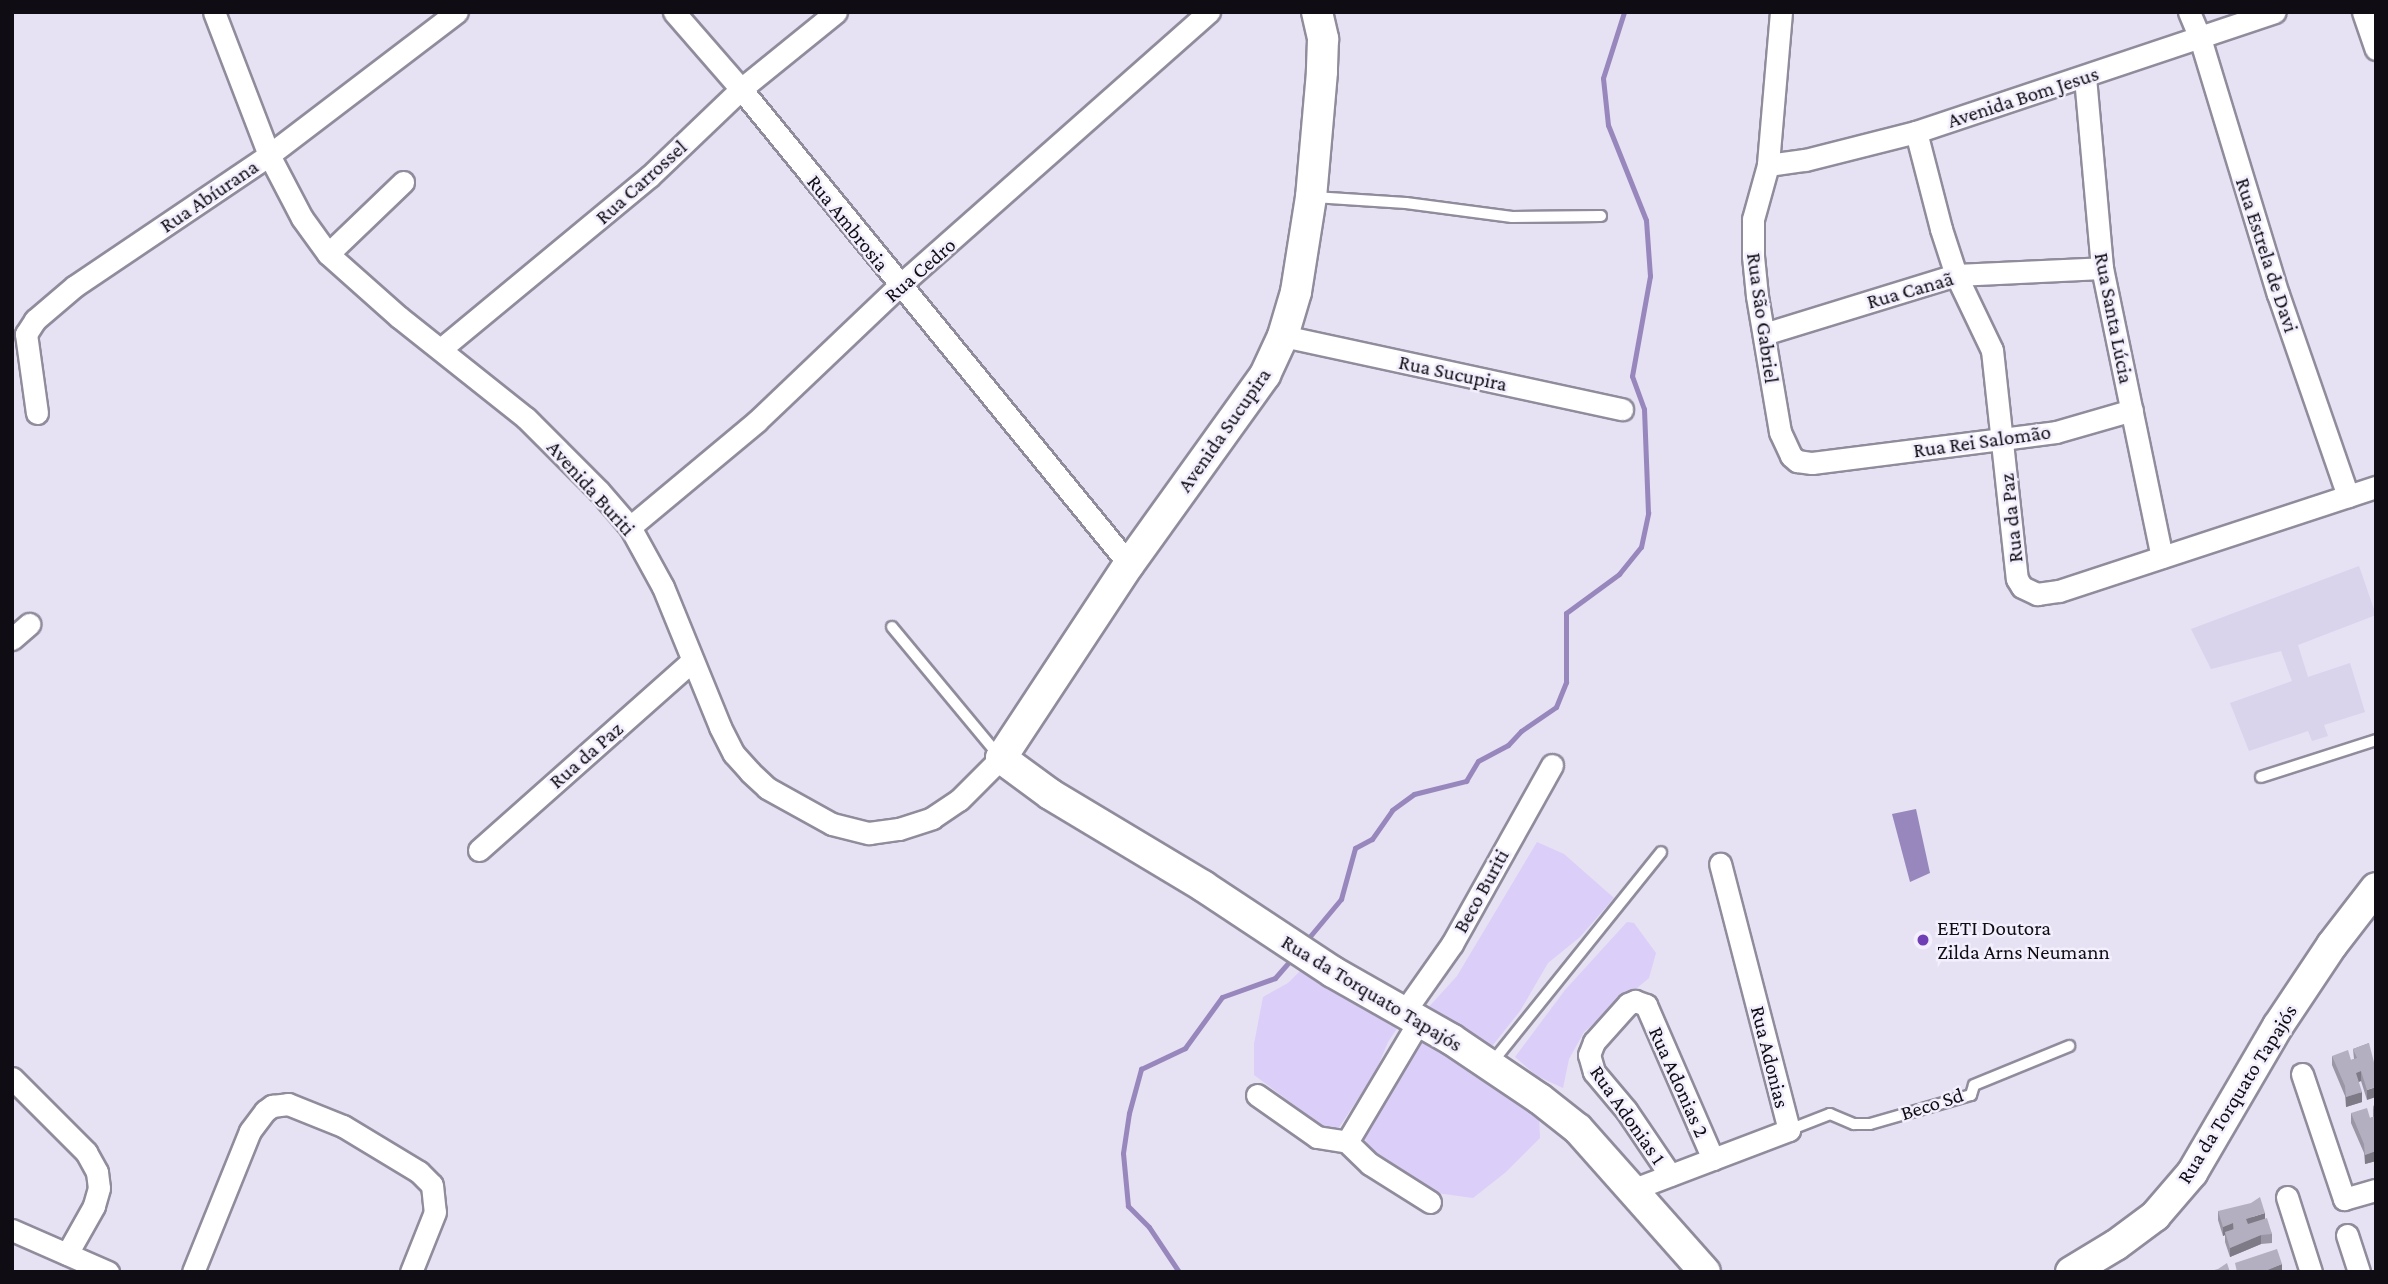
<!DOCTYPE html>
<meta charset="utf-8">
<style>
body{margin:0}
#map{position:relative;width:2388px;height:1284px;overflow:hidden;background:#e6e1f3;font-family:"Crimson Pro",serif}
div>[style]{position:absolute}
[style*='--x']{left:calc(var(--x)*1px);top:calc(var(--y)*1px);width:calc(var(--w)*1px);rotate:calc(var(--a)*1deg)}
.built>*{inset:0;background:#dad3ec}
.green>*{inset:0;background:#dbcef8}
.water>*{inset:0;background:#9787bc}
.stream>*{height:5px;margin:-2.5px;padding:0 2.5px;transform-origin:2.5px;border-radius:2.5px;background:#9787bc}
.roads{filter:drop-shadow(2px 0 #908c9c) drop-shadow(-2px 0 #908c9c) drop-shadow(0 2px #908c9c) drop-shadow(0 -2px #908c9c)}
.lane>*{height:10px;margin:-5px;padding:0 5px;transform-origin:5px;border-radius:5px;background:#fff}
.street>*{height:21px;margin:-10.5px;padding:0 10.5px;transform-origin:10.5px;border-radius:10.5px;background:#fff}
.secondary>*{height:30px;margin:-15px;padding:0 15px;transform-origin:15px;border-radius:15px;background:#fff}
.wall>*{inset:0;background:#9b96a5}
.shaded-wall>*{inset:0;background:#7e7a86}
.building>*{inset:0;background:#b4afc0}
.dots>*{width:19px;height:19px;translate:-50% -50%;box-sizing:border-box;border:4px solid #f3effd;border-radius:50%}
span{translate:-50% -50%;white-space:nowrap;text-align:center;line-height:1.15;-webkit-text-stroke:5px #f3effd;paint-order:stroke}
.street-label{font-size:21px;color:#0f0d13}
.poi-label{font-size:21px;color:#0f0d13}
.left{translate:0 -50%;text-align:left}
.frame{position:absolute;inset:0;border:14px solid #0f0d13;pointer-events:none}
</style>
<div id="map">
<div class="built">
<div style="clip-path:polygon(2359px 566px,2376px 615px,2298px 645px,2308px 677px,2350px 663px,2365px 712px,2324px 725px,2328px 736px,2312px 741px,2308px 731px,2249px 751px,2230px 703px,2292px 681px,2281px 651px,2211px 669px,2191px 629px)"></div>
</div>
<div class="green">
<div style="clip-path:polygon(1537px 842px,1564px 854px,1614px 898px,1580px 937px,1548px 963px,1520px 1011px,1489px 1050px,1469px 1031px,1427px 1009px,1457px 976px)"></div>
<div style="clip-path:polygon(1627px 922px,1634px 923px,1656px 953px,1649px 978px,1584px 1032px,1569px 1059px,1563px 1088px,1537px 1076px,1515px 1057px,1565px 990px)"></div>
<div style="clip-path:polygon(1304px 967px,1400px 1024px,1388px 1042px,1375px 1073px,1338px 1129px,1324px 1127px,1254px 1075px,1254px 1044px,1263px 997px,1288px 983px)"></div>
<div style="clip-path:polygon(1424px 1036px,1488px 1082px,1511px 1090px,1539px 1115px,1540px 1138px,1506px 1172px,1473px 1198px,1437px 1193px,1405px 1178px,1374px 1155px,1363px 1136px)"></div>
</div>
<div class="water">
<div style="clip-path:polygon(1916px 809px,1930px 873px,1910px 882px,1892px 814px)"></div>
</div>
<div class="stream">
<div style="--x:1306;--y:941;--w:55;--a:-50.2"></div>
<div style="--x:1341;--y:899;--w:53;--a:-74.6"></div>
<div style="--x:1355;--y:848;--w:19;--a:-28"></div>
<div style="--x:1372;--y:839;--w:35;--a:-55"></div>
<div style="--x:1392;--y:810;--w:27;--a:-36"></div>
<div style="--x:1414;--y:794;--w:54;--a:-14"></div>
<div style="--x:1466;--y:781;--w:23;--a:-59"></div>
<div style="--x:1478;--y:761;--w:34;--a:-28"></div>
<div style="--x:1508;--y:745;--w:19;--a:-47"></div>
<div style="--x:1521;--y:731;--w:42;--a:-34.4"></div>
<div style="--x:1556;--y:707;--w:27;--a:-68"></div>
<div style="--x:1566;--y:682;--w:69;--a:-90"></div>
<div style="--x:1566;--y:613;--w:66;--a:-36.3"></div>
<div style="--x:1619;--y:574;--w:35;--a:-51"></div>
<div style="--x:1641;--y:547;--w:35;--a:-78"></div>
<div style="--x:1648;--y:513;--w:104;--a:-92.2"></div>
<div style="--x:1644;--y:409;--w:35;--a:-110"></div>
<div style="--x:1632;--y:376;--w:102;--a:-79.8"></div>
<div style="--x:1650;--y:276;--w:56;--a:-94.1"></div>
<div style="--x:1646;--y:220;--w:102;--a:-111.8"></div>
<div style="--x:1608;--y:125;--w:47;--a:-96.1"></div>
<div style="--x:1603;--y:78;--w:69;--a:-72.3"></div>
<div style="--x:1179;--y:1272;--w:54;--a:-123.7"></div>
<div style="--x:1149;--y:1227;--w:30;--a:-135"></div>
<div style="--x:1128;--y:1206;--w:53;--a:-95.4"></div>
<div style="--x:1123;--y:1153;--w:40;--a:-81.5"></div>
<div style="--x:1129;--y:1113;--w:46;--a:-74.7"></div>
<div style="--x:1141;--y:1069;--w:49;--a:-25.5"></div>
<div style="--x:1185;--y:1048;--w:63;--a:-54"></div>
<div style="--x:1222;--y:997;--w:56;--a:-19.7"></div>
<div style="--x:1275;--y:978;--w:28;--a:-49"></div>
</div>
<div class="roads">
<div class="lane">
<div style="--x:1314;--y:197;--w:92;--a:3.7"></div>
<div style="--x:1406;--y:203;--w:107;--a:7.5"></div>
<div style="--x:1512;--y:217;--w:89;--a:-0.6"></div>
<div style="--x:892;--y:627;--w:168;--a:50.3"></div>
<div style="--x:2261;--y:777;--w:121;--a:-17.8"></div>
<div style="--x:1490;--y:1065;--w:273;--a:-51.2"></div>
<div style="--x:1789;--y:1130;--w:44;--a:-21.3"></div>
<div style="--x:1830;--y:1114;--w:26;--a:23"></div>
<div style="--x:1854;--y:1124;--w:16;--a:0"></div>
<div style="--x:1870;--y:1124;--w:105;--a:-16"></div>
<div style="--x:1971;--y:1095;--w:10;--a:-73"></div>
<div style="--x:1974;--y:1085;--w:103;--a:-22.3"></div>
</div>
<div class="street">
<div style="--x:214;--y:12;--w:153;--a:69"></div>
<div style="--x:269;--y:155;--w:71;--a:62.4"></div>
<div style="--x:302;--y:218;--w:44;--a:54.2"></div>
<div style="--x:328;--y:254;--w:95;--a:41.6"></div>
<div style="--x:399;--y:317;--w:162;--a:38.5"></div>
<div style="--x:526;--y:418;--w:103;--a:45"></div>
<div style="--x:599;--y:491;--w:48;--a:49.3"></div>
<div style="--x:630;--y:527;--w:68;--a:61.2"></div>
<div style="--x:663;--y:587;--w:151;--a:67.8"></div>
<div style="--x:720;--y:727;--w:30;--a:63"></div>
<div style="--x:734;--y:754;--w:24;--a:48"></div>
<div style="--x:750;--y:772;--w:23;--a:43"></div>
<div style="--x:767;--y:788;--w:74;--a:29"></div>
<div style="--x:832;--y:824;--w:38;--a:14"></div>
<div style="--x:869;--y:833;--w:30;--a:-8"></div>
<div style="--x:899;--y:829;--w:35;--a:-18"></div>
<div style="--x:932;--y:818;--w:32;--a:-34"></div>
<div style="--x:959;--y:800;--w:59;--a:-45"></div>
<div style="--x:674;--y:12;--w:102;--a:49"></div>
<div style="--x:741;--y:89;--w:613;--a:50.76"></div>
<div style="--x:1781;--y:12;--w:154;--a:94.9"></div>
<div style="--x:1768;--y:165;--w:56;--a:105.5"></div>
<div style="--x:1753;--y:219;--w:37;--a:90"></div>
<div style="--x:1753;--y:256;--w:40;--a:84.3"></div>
<div style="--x:1757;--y:296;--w:138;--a:80.4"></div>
<div style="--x:1780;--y:432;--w:26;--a:65"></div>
<div style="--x:1791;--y:456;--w:8;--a:40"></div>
<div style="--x:1797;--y:461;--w:15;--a:8"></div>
<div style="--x:1812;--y:463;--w:192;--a:-7.2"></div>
<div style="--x:2002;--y:439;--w:54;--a:-7.4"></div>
<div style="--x:2056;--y:432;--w:79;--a:-16.1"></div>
<div style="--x:2189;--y:12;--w:28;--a:67"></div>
<div style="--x:2200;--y:38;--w:268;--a:73.1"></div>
<div style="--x:2278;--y:294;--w:214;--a:70.9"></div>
<div style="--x:2363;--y:12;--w:39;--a:71"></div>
<div style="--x:2085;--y:77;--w:192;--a:84.9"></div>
<div style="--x:2102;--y:268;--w:295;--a:78.3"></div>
<div style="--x:1916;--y:132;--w:100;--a:75.5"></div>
<div style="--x:1941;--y:229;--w:48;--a:71.9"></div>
<div style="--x:1956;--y:275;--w:83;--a:64.4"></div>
<div style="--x:1992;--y:350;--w:230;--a:83.8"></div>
<div style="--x:2017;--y:579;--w:9;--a:58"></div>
<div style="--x:2022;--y:587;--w:17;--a:25"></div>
<div style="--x:2037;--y:594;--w:22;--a:-8"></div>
<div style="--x:2059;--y:591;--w:334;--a:-18.2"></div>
<div style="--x:1768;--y:165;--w:37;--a:-8"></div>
<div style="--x:1805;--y:160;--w:114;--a:-14.2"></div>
<div style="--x:1916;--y:132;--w:378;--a:-18.5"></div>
<div style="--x:328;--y:254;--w:104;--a:-43.8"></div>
<div style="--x:1764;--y:334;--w:201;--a:-17.1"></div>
<div style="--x:1956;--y:275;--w:146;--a:-2.7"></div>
<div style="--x:1283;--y:336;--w:347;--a:12.2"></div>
<div style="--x:442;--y:348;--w:270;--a:-39.6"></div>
<div style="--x:650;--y:176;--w:126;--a:-43.7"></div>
<div style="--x:741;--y:89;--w:122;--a:-39"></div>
<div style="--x:37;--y:413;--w:80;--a:-97.9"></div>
<div style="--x:26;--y:334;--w:17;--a:-57"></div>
<div style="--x:35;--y:320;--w:52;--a:-40.4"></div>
<div style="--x:75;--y:286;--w:234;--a:-34"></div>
<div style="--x:269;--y:155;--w:236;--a:-37.3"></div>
<div style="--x:630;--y:527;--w:165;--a:-39.8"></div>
<div style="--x:757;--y:421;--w:196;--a:-43.6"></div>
<div style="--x:899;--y:286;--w:414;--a:-41.5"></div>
<div style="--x:12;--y:639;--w:23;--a:-41"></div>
<div style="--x:479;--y:850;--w:285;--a:-41.6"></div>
<div style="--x:1404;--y:1012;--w:83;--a:-54.8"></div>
<div style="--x:1452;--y:944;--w:205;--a:-60.8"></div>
<div style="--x:2302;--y:1074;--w:132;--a:71.4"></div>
<div style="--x:2344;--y:1199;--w:33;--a:-16"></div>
<div style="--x:12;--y:1078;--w:105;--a:45"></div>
<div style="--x:86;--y:1152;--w:23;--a:61"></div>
<div style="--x:97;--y:1172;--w:16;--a:83"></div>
<div style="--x:99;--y:1188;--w:19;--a:106"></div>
<div style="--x:94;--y:1206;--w:55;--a:119.4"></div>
<div style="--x:1257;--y:1095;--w:73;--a:35"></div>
<div style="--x:1317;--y:1137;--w:30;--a:9"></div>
<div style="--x:1347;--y:1142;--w:32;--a:44"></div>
<div style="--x:1370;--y:1164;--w:71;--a:32.3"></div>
<div style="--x:1347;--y:1142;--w:141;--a:-59.2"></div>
<div style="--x:1670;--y:1175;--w:78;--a:-124.1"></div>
<div style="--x:1626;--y:1110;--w:50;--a:-130.1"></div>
<div style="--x:1594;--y:1072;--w:18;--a:-106"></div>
<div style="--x:1589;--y:1055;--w:14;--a:-69"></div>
<div style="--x:1594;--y:1042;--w:51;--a:-48.2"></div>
<div style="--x:1628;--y:1004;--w:8;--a:-23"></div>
<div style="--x:1635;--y:1001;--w:12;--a:20"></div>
<div style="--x:1646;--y:1005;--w:168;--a:66.5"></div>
<div style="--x:1634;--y:1189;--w:166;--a:-20.8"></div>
<div style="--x:1789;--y:1130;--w:275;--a:-104.5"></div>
<div style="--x:2287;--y:1197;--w:79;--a:72.3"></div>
<div style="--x:12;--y:1230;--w:105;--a:23.6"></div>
<div style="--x:2347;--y:1235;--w:39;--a:72"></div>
<div style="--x:193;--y:1272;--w:152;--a:-68"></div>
<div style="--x:250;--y:1131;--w:25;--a:-53"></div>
<div style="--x:265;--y:1111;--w:9;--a:-36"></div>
<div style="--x:272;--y:1106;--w:16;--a:-7"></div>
<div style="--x:288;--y:1104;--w:59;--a:21.8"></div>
<div style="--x:343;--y:1126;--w:89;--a:31.2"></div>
<div style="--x:419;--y:1172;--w:18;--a:45"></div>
<div style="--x:432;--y:1185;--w:27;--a:84"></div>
<div style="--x:435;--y:1212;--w:65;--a:111.8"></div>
</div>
<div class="secondary">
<div style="--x:1317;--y:12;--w:28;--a:77"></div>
<div style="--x:1323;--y:39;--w:33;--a:92"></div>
<div style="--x:1322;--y:72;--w:125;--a:95"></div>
<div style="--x:1311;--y:197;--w:96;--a:99"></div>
<div style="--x:1296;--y:292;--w:46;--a:106.5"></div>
<div style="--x:1283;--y:336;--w:43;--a:114.8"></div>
<div style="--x:1265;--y:375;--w:233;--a:125.7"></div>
<div style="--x:1129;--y:564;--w:232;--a:123.4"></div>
<div style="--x:1001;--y:758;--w:61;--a:36.3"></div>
<div style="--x:1050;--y:794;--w:179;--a:31"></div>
<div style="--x:1203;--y:886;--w:156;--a:33.5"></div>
<div style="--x:1333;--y:972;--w:136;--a:29.6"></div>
<div style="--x:1451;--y:1039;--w:107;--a:34"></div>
<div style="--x:1540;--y:1099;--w:48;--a:38.3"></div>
<div style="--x:1578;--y:1129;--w:191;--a:48.4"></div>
<div style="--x:2071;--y:1272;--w:52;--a:-31"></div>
<div style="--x:2116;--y:1245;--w:49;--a:-36.6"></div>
<div style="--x:2155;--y:1216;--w:57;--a:-49.3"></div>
<div style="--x:2192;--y:1173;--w:170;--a:-59.7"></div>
<div style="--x:2278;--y:1026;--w:97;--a:-56.3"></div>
<div style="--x:2332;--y:945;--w:72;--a:-52.3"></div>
</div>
</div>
<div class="wall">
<div style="clip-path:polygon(2369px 1043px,2367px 1100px,2361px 1081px,2358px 1082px,2362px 1102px,2346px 1107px,2345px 1096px,2332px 1065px,2332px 1056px,2351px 1060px,2354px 1059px,2353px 1049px)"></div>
<div style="clip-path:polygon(2376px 1105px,2376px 1161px,2365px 1164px,2364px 1153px,2351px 1123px,2351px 1113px,2370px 1118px,2373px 1117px,2373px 1106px)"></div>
<div style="clip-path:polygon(2218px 1211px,2265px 1219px,2272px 1234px,2272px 1243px,2261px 1244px,2230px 1257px,2225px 1242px,2225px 1235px,2223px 1236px,2218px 1220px)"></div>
</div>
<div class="shaded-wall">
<div style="clip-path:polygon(2361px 1071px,2361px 1081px,2356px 1083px,2356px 1073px)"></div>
<div style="clip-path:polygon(2376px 1087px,2376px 1097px,2367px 1100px,2367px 1090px)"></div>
<div style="clip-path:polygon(2362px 1092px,2362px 1102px,2346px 1107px,2346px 1097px)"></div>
<div style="clip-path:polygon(2376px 1151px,2376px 1161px,2365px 1164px,2365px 1155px)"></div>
<div style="clip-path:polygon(2265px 1213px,2265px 1222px,2246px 1228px,2246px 1219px)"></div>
<div style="clip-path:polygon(2233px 1223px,2233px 1233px,2225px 1232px,2225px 1235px,2223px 1236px,2223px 1227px)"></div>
<div style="clip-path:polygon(2261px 1235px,2261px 1244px,2230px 1257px,2230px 1248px)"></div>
<div style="clip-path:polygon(2282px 1264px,2282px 1272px,2263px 1272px,2263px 1271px)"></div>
</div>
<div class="building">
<div style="clip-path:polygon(2369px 1043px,2376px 1070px,2376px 1087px,2367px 1090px,2361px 1071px,2356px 1073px,2362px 1092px,2346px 1097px,2345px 1086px,2332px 1056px,2348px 1050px,2351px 1060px,2357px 1058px,2353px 1049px)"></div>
<div style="clip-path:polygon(2376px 1105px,2376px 1116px,2373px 1106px)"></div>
<div style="clip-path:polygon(2367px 1108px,2370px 1118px,2376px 1116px,2376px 1130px,2375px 1131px,2376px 1134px,2376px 1151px,2365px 1155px,2364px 1144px,2351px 1113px)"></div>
<div style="clip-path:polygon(2260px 1197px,2265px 1213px,2246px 1219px,2248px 1224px,2267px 1218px,2272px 1234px,2261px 1235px,2230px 1248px,2225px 1232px,2234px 1229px,2233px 1223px,2223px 1227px,2218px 1211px,2251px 1203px)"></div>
<div style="clip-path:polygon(2277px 1249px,2282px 1264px,2263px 1272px,2237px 1272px,2235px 1263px)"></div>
<div style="clip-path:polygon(2227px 1263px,2230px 1272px,2207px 1272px,2218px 1269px)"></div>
</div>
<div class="dots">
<div style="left:1923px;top:940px;background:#6f3db4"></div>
</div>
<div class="street-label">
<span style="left:2023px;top:97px;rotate:-18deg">Avenida Bom Jesus</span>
<span style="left:641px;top:182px;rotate:-42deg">Rua Carrossel</span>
<span style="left:209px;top:196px;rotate:-34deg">Rua Abíurana</span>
<span style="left:848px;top:223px;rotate:51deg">Rua Ambrosia</span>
<span style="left:2267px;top:255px;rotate:72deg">Rua Estrela de Davi</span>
<span style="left:920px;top:270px;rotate:-41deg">Rua Cedro</span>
<span style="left:1910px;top:290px;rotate:-16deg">Rua Canaã</span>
<span style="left:1763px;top:318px;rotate:82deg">Rua São Gabriel</span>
<span style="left:2114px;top:318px;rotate:79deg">Rua Santa Lúcia</span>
<span style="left:1453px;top:373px;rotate:12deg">Rua Sucupira</span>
<span style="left:1224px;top:430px;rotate:-55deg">Avenida Sucupira</span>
<span style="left:1982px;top:441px;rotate:-8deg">Rua Rei Salomão</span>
<span style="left:591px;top:488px;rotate:48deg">Avenida Buriti</span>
<span style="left:2011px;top:518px;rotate:-96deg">Rua da Paz</span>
<span style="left:586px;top:755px;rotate:-41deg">Rua da Paz</span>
<span style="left:1481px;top:891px;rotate:-61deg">Beco Buriti</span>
<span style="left:1372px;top:993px;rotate:31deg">Rua da Torquato Tapajós</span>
<span style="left:1770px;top:1057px;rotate:76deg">Rua Adonias</span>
<span style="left:1679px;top:1082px;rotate:66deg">Rua Adonias 2</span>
<span style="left:2237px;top:1094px;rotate:-58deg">Rua da Torquato Tapajós</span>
<span style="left:1932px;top:1104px;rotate:-18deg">Beco Sd</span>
<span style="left:1628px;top:1115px;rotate:55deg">Rua Adonias 1</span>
</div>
<div class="poi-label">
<span class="left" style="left:1937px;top:940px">EETI Doutora<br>Zilda Arns Neumann</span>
</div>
<div class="frame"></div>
</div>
